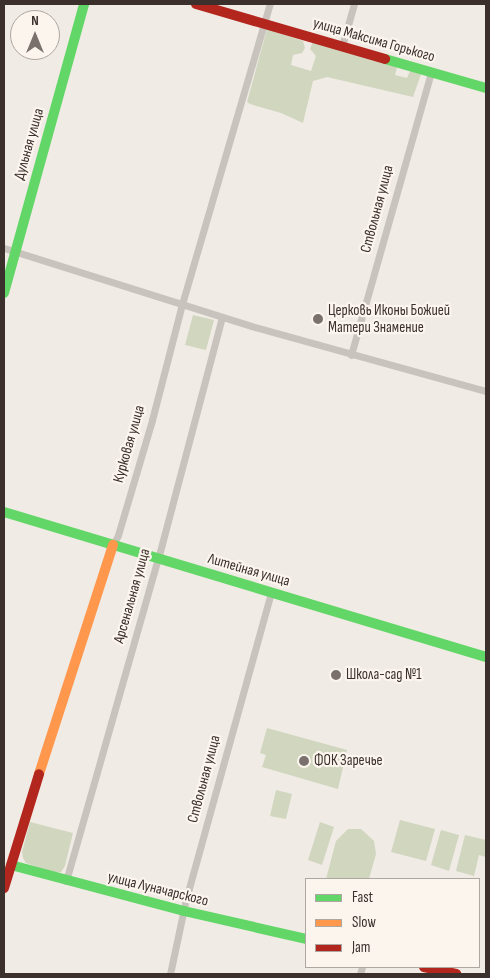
<!DOCTYPE html>
<meta charset="utf-8">
<style>
body{margin:0}
#map{position:relative;width:490px;height:978px;overflow:hidden;background:#f0ebe5;font-family:"Sofia Sans Condensed",sans-serif}
div>[style]{position:absolute}
[style*='--x']{left:calc(var(--x)*1px);top:calc(var(--y)*1px);width:calc(var(--w)*1px);rotate:calc(var(--a)*1deg)}
.green>*{inset:0;background:#d1d6bf}
.street>*{height:7px;margin:-3.5px;padding:0 3.5px;transform-origin:3.5px;border-radius:3.5px;background:#c9c3be}
.fast>*{height:10px;margin:-5px;padding:0 5px;transform-origin:5px;border-radius:5px;background:#63d668}
.slow>*{height:10px;margin:-5px;padding:0 5px;transform-origin:5px;border-radius:5px;background:#ff974d}
.jam>*{height:10px;margin:-5px;padding:0 5px;transform-origin:5px;border-radius:5px;background:#b3261e}
.dots>*{width:14px;height:14px;translate:-50% -50%;box-sizing:border-box;border:2px solid #fbf5ee;border-radius:50%}
span{translate:-50% -50%;white-space:nowrap;text-align:center;line-height:1.15;-webkit-text-stroke:4.5px #fbf5ee;paint-order:stroke}
.street-label{font-size:15px;color:#3b302b}
.poi-label{font-size:15px;color:#3b302b}
.left{translate:0 -50%;text-align:left}
.frame{position:absolute;inset:0;border:5px solid #3b302b;pointer-events:none}
.legend{position:absolute;left:305px;top:878px;width:175px;height:90px;box-sizing:border-box;background:#fbf5ee;border:1px solid #aea6a0;margin:0;padding:6px 9px;list-style:none;font-size:15px;color:#3b302b}
.legend li{display:flex;align-items:center;gap:10px;height:25px}
.legend b{width:25px;border:1px solid #aea6a0}
.north{position:absolute;left:10px;top:10px;width:50px;height:50px;box-sizing:border-box;background:#fbf5ee;border:1px solid #aea6a0;border-radius:50%;rotate:0deg;font-size:14px;font-weight:700;line-height:20px;text-align:center;color:#3b302b}
.north::after{content:'';display:block;margin:auto;width:18px;height:22px;background:#7a716c;clip-path:polygon(50% 0,100% 100%,50% 72%,0 100%)}
</style>
<div id="map">
<div class="green">
<div style="clip-path:polygon(267px 29px,303px 41px,305px 48px,302px 53px,293px 55px,291px 65px,311px 71px,316px 56px,310px 49px,313px 41px,397px 67px,395px 75px,407px 78px,410px 71px,421px 74px,413px 97px,327px 77px,313px 81px,303px 123px,281px 113px,250px 104px,247px 102px)"></div>
<div style="clip-path:polygon(193px 315px,214px 320px,206px 350px,185px 345px)"></div>
<div style="clip-path:polygon(267px 728px,347px 750px,338px 789px,262px 767px,266px 755px,260px 753px)"></div>
<div style="clip-path:polygon(276px 790px,292px 794px,286px 819px,270px 816px)"></div>
<div style="clip-path:polygon(400px 820px,435px 829px,426px 861px,391px 852px)"></div>
<div style="clip-path:polygon(30px 822px,73px 833px,65px 866px,61px 872px,55px 873px,26px 863px,23px 858px,22px 852px)"></div>
<div style="clip-path:polygon(320px 822px,334px 827px,322px 865px,308px 860px)"></div>
<div style="clip-path:polygon(348px 829px,361px 829px,374px 841px,376px 854px,369px 879px,326px 879px,336px 841px)"></div>
<div style="clip-path:polygon(441px 830px,459px 835px,449px 871px,431px 865px)"></div>
<div style="clip-path:polygon(465px 835px,486px 840px,486px 857px,479px 855px,474px 876px,456px 871px)"></div>
</div>
<div class="street">
<div style="--x:342;--y:46;--w:44;--a:-74.1"></div>
<div style="--x:4;--y:248;--w:259;--a:17.5"></div>
<div style="--x:251;--y:326;--w:244;--a:15.5"></div>
<div style="--x:351;--y:355;--w:294;--a:-74.2"></div>
<div style="--x:113;--y:545;--w:11;--a:-63"></div>
<div style="--x:118;--y:535;--w:120;--a:-73.5"></div>
<div style="--x:152;--y:420;--w:120;--a:-75.5"></div>
<div style="--x:182;--y:304;--w:313;--a:-73.7"></div>
<div style="--x:66;--y:881;--w:335;--a:-74.1"></div>
<div style="--x:158;--y:559;--w:250;--a:-75.2"></div>
<div style="--x:170;--y:974;--w:77;--a:-78"></div>
<div style="--x:186;--y:899;--w:318;--a:-74.5"></div>
<div style="--x:360;--y:974;--w:7;--a:-74"></div>
</div>
<div class="fast">
<div style="--x:385;--y:59;--w:105;--a:16"></div>
<div style="--x:4;--y:293;--w:300;--a:-74.5"></div>
<div style="--x:4;--y:512;--w:503;--a:16.74"></div>
<div style="--x:11;--y:865;--w:179;--a:14.9"></div>
<div style="--x:184;--y:911;--w:125;--a:12.9"></div>
</div>
<div class="slow">
<div style="--x:39;--y:774;--w:241;--a:-72.1"></div>
</div>
<div class="jam">
<div style="--x:196;--y:4;--w:197;--a:16.2"></div>
<div style="--x:4;--y:888;--w:119;--a:-72.9"></div>
<div style="--x:424;--y:967;--w:33;--a:12"></div>
</div>
<div class="dots">
<div style="left:318px;top:319px;background:#7a716c"></div>
<div style="left:336px;top:675px;background:#7a716c"></div>
<div style="left:304px;top:761px;background:#7a716c"></div>
</div>
<div class="street-label">
<span style="left:374px;top:40px;rotate:16deg">улица Максима Горького</span>
<span style="left:29px;top:144px;rotate:-74deg">Дульная улица</span>
<span style="left:377px;top:209px;rotate:-75deg">Ствольная улица</span>
<span style="left:129px;top:444px;rotate:-74deg">Курковая улица</span>
<span style="left:249px;top:570px;rotate:16deg">Литейная улица</span>
<span style="left:132px;top:596px;rotate:-74deg">Арсенальная улица</span>
<span style="left:204px;top:779px;rotate:-75deg">Ствольная улица</span>
<span style="left:158px;top:889px;rotate:14deg">улица Луначарского</span>
</div>
<div class="poi-label">
<span class="left" style="left:328px;top:319px">Церковь Иконы Божией<br>Матери Знамение</span>
<span class="left" style="left:346px;top:675px">Школа-сад №1</span>
<span class="left" style="left:314px;top:761px">ФОК Заречье</span>
</div>
<div class="frame"></div>
<ul class="legend">
<li><b style="height:6px;background:#63d668"></b>Fast</li>
<li><b style="height:6px;background:#ff974d"></b>Slow</li>
<li><b style="height:6px;background:#b3261e"></b>Jam</li>
</ul>
<div class="north">N</div>
</div>
